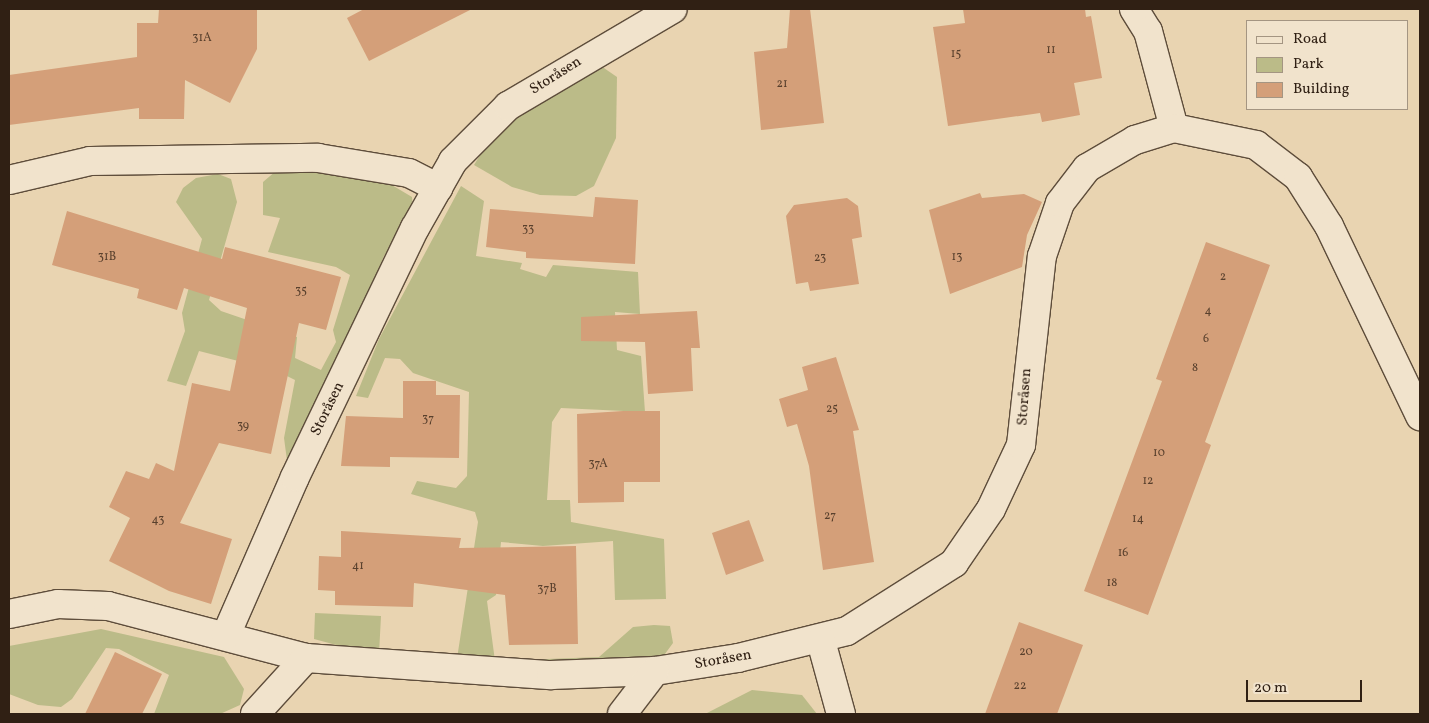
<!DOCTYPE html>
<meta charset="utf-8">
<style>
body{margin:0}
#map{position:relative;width:1429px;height:723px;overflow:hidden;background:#e9d4b1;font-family:Vollkorn,serif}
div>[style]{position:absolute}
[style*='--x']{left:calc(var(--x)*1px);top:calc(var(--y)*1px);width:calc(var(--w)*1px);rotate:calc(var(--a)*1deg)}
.green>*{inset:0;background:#bb8}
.building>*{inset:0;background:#d49f79}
.roads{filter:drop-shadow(1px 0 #5e4d3b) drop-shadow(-1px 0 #5e4d3b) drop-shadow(0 1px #5e4d3b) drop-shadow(0 -1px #5e4d3b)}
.minor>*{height:28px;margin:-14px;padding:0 14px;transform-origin:14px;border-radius:14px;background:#f1e3cc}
span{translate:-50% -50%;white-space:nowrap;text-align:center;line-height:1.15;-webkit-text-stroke:4px #f1e3cc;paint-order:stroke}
.number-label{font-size:12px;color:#59402d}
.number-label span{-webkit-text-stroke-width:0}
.street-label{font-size:15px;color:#302014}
.frame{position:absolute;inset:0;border:10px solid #302014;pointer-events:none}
.legend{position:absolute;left:1246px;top:20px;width:162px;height:90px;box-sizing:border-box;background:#f1e3cc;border:1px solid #a49582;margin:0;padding:6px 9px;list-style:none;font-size:15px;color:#302014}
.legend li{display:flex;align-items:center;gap:10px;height:25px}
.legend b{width:25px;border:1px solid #a49582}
.scale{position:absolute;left:1246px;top:680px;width:116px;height:22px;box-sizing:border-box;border:2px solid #302014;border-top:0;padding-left:6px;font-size:15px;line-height:18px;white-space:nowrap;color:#302014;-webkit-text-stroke:4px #f1e3cc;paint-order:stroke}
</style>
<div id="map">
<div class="green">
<div style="clip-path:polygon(601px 66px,617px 77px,616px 138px,594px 186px,576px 196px,540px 195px,512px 187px,474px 165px,498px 126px)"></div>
<div style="clip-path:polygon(283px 165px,385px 181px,412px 197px,413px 212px,384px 256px,339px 365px,288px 468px,284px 438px,295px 380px,277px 371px,199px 351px,186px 386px,167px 381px,185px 331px,182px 313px,202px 239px,176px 202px,183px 188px,196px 178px,218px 174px,231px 179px,237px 202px,209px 300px,221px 311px,297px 337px,295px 358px,321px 370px,336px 342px,333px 330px,350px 275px,336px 267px,268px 252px,280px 218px,263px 215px,263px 182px)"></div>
<div style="clip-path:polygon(461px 186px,484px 201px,476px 256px,522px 263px,520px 269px,546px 277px,553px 265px,638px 272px,640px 314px,615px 312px,617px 350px,641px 356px,645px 412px,561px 408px,552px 422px,547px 500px,570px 500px,571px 522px,664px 539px,666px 599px,615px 600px,613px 541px,543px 546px,501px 542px,496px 595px,487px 601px,495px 661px,599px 657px,633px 627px,654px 625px,670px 626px,673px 643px,662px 658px,456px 665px,478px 522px,475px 512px,411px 494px,417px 481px,456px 488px,467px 476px,469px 392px,413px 373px,400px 359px,385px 358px,368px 398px,356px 396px,379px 339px)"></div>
<div style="clip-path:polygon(315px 613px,381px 616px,379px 654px,363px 647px,359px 651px,314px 639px)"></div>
<div style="clip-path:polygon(101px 629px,224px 657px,244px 689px,240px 705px,220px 714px,154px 714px,169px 675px,119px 649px,106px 648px,72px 699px,61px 707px,38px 705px,9px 694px,9px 646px)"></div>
<div style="clip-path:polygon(752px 690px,802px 695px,817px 714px,705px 714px)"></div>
</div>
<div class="building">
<div style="clip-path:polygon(159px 9px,257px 9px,257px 49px,230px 103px,185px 80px,184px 119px,139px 119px,139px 108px,9px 125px,9px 75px,137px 57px,137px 23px,158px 23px)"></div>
<div style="clip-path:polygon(364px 9px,472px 9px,369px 61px,347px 18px)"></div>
<div style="clip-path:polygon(790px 9px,810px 9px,824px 123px,761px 130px,754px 52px,787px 48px)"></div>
<div style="clip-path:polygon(963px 9px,1085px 9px,1086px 17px,1091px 16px,1102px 78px,1074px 83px,1080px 115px,1042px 122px,1040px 113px,948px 126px,933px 27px,965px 23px)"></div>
<div style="clip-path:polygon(980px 193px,982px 198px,1024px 194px,1042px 202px,1027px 235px,1022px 267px,950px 294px,929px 210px)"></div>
<div style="clip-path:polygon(595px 197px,638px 200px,635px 264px,526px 258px,526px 252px,486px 247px,490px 209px,593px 217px)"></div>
<div style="clip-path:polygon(847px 198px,858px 206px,862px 237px,852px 239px,859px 284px,810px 291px,808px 282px,796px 284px,786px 216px,794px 205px)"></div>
<div style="clip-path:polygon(67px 211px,222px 259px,225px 247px,341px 277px,326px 330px,299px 323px,271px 454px,219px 443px,180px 523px,232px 539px,211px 604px,169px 591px,109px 561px,130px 518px,109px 507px,126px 471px,149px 479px,156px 463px,174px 471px,192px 383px,230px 391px,247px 308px,184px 288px,177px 310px,137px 298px,139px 289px,52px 265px)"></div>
<div style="clip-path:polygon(1206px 242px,1270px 265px,1205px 442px,1211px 445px,1148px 615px,1084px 591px,1162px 381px,1156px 379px)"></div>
<div style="clip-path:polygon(697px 311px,700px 348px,691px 348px,693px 391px,648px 394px,645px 342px,581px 341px,581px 317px)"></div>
<div style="clip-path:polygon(836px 357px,859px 430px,853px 431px,874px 562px,823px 570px,809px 466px,797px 424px,787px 427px,779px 399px,808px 390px,802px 367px)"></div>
<div style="clip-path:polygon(403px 381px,436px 381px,436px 395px,460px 395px,459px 458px,390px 457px,390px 467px,341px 466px,346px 416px,403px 418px)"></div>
<div style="clip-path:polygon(623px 411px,660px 411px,660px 482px,624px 482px,624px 502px,578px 503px,577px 414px)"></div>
<div style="clip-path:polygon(749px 520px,764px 561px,726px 575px,712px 533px)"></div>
<div style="clip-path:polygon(341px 531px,461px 538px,459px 548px,576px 546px,578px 644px,509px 645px,505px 595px,414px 583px,413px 607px,335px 605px,335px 591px,318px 590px,319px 556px,341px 557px)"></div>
<div style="clip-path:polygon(1019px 622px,1083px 645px,1057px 714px,985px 714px)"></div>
<div style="clip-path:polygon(115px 652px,162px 674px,142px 714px,85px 714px)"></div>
</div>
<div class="roads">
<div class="minor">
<div style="--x:1134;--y:9;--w:26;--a:58"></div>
<div style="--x:1148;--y:31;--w:100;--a:75"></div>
<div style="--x:9;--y:180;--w:83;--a:-13.2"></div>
<div style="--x:90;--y:161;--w:228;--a:-0.8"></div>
<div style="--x:318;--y:158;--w:92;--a:9.4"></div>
<div style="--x:409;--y:173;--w:33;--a:27"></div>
<div style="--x:9;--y:614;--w:50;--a:-11.5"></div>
<div style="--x:58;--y:604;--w:50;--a:2.3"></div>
<div style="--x:108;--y:606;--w:205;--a:14.7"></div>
<div style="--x:306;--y:658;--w:246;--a:4"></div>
<div style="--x:551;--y:675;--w:104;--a:-2.2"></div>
<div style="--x:655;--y:671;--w:84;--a:-8.9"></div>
<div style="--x:738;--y:658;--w:112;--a:-13.9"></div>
<div style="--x:847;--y:631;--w:127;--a:-32.4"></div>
<div style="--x:954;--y:563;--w:65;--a:-55.6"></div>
<div style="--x:991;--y:509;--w:71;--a:-64.9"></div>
<div style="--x:1021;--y:445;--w:190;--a:-83.7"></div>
<div style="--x:1042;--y:256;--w:56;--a:-71.2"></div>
<div style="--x:1060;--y:203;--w:44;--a:-52.4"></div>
<div style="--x:1087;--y:168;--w:56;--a:-30.3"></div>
<div style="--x:1135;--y:140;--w:41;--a:-17.1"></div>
<div style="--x:1174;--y:128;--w:84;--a:11.7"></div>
<div style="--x:1256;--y:145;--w:53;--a:37.3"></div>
<div style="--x:1298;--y:177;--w:58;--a:57.7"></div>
<div style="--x:1329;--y:226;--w:211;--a:64.4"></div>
<div style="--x:226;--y:635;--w:172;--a:-66.4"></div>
<div style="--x:295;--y:477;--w:276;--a:-64.3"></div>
<div style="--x:415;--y:228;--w:77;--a:-60.4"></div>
<div style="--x:453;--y:161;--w:78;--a:-45"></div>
<div style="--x:508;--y:106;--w:191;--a:-30.5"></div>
<div style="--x:821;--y:641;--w:76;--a:74.7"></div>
<div style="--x:255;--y:714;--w:76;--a:-47.7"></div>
<div style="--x:622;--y:714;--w:54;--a:-52.5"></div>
</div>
</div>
<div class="number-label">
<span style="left:202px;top:39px">31A</span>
<span style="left:1051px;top:51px">11</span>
<span style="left:956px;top:55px">15</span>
<span style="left:782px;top:85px">21</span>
<span style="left:528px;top:230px">33</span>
<span style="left:107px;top:258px">31B</span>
<span style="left:957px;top:258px">13</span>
<span style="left:820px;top:259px">23</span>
<span style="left:1223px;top:278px">2</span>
<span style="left:301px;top:292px">35</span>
<span style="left:1208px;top:312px">4</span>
<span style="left:1206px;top:340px">6</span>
<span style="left:1195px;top:369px">8</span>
<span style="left:832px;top:410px">25</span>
<span style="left:428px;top:420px">37</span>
<span style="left:243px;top:427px">39</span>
<span style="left:1159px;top:454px">10</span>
<span style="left:598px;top:465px">37A</span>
<span style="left:1148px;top:482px">12</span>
<span style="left:830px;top:517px">27</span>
<span style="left:1138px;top:520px">14</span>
<span style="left:158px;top:521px">43</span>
<span style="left:1123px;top:554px">16</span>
<span style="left:358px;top:567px">41</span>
<span style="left:1112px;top:584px">18</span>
<span style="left:547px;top:590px">37B</span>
<span style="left:1026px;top:653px">20</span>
<span style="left:1020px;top:687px">22</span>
</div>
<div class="street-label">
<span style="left:556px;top:76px;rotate:-32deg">Storåsen</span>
<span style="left:1025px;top:397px;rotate:-86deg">Storåsen</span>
<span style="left:328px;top:409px;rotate:-64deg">Storåsen</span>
<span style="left:723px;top:660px;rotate:-10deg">Storåsen</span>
</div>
<div class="frame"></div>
<ul class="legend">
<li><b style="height:6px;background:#f1e3cc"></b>Road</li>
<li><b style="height:14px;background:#bb8"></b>Park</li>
<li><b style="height:14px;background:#d49f79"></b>Building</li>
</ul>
<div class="scale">20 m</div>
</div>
